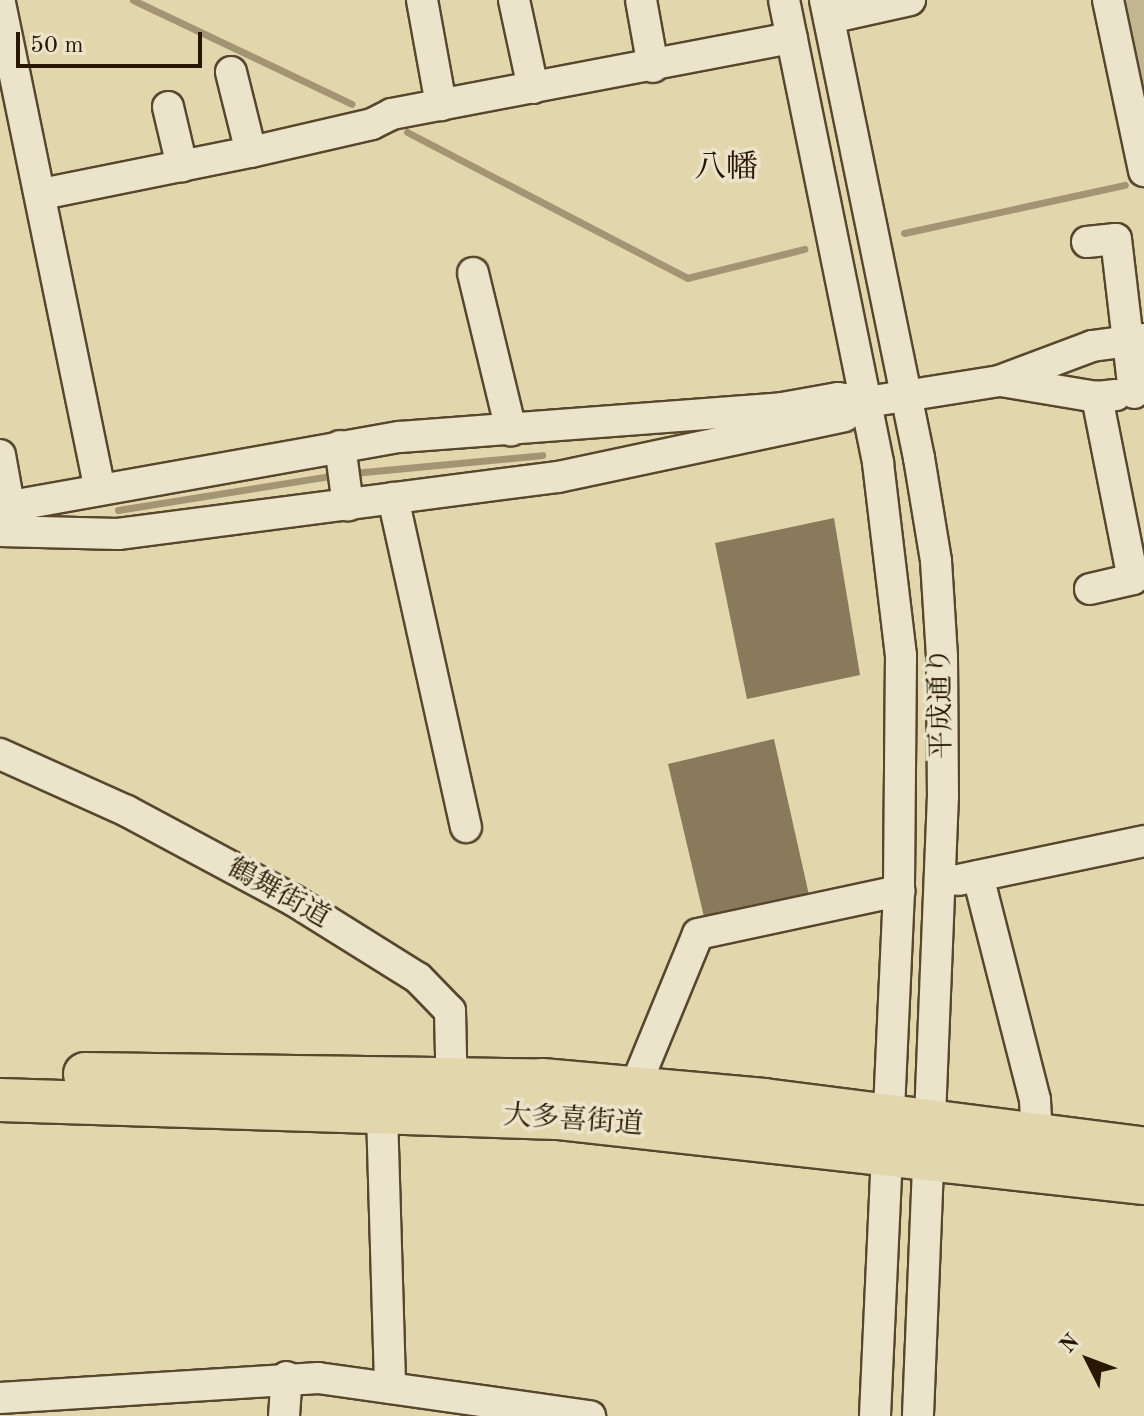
<!DOCTYPE html>
<meta charset="utf-8">
<style>
body{margin:0}
#map{position:relative;width:1144px;height:1416px;overflow:hidden;background:#e2d6ad;font-family:"Old Standard TT","Noto Serif JP",serif}
div>[style]{position:absolute}
[style*='--x']{left:calc(var(--x)*1px);top:calc(var(--y)*1px);width:calc(var(--w)*1px);rotate:calc(var(--a)*1deg)}
.green>*{inset:0;background:#c2b690}
.stream>*{height:7px;margin:-3.5px;padding:0 3.5px;transform-origin:3.5px;border-radius:3.5px;background:#a39573}
.building>*{inset:0;background:#897a5b}
.roads{filter:drop-shadow(2px 0 #56472d) drop-shadow(-2px 0 #56472d) drop-shadow(0 2px #56472d) drop-shadow(0 -2px #56472d)}
.minor>*{height:30px;margin:-15px;padding:0 15px;transform-origin:15px;border-radius:15px;background:#ece4ca}
.highway>*{height:42px;margin:-21px;padding:0 21px;transform-origin:21px;border-radius:21px;background:#e2d6ad}
span{translate:-50% -50%;white-space:nowrap;text-align:center;line-height:1.15;-webkit-text-stroke:7px #ece4ca;paint-order:stroke}
.street-label{font-size:28px;color:#281702}
.quarter-label{font-size:32px;color:#281702}
.north{position:absolute;left:1048px;top:1320px;width:80px;height:80px;-webkit-text-stroke:6px #ece4ca;paint-order:stroke;rotate:312deg;font-size:22px;font-weight:700;line-height:32px;text-align:center;color:#281702}
.north::after{content:'';display:block;margin:auto;width:28px;height:36px;background:#281702;clip-path:polygon(50% 0,100% 100%,50% 72%,0 100%)}
.scale{position:absolute;left:16px;top:32px;width:186px;height:36px;box-sizing:border-box;border:4px solid #281702;border-top:0;padding-left:10px;font-size:24px;line-height:28px;white-space:nowrap;color:#281702;-webkit-text-stroke:6px #ece4ca;paint-order:stroke}
</style>
<div id="map">
<div class="green">
<div style="clip-path:polygon(1121px 0,1144px 0,1144px 108px)"></div>
</div>
<div class="stream">
<div style="--x:133;--y:0;--w:242;--a:25.4"></div>
<div style="--x:407;--y:132;--w:316;--a:27.5"></div>
<div style="--x:687;--y:278;--w:121;--a:-13.9"></div>
<div style="--x:904;--y:233;--w:226;--a:-12.3"></div>
<div style="--x:353;--y:473;--w:190;--a:-5.4"></div>
<div style="--x:118;--y:510;--w:222;--a:-9.1"></div>
</div>
<div class="building">
<div style="clip-path:polygon(834px 518px,860px 675px,747px 699px,715px 543px)"></div>
<div style="clip-path:polygon(774px 739px,809px 895px,704px 917px,668px 764px)"></div>
</div>
<div class="roads">
<div class="minor">
<div style="--x:422;--y:0;--w:107;--a:79.7"></div>
<div style="--x:514;--y:0;--w:90;--a:77.8"></div>
<div style="--x:641;--y:0;--w:68;--a:79.8"></div>
<div style="--x:784;--y:0;--w:472;--a:78.5"></div>
<div style="--x:878;--y:463;--w:193;--a:83.2"></div>
<div style="--x:901;--y:655;--w:236;--a:90.5"></div>
<div style="--x:899;--y:891;--w:526;--a:92.62"></div>
<div style="--x:825;--y:0;--w:468;--a:78.4"></div>
<div style="--x:919;--y:458;--w:104;--a:80.6"></div>
<div style="--x:936;--y:561;--w:96;--a:86.4"></div>
<div style="--x:942;--y:657;--w:138;--a:89.6"></div>
<div style="--x:943;--y:795;--w:622;--a:92.31"></div>
<div style="--x:1108;--y:0;--w:175;--a:78.1"></div>
<div style="--x:0;--y:3;--w:494;--a:78.4"></div>
<div style="--x:829;--y:18;--w:83;--a:-12.5"></div>
<div style="--x:231;--y:72;--w:82;--a:76"></div>
<div style="--x:168;--y:107;--w:61;--a:76.7"></div>
<div style="--x:42;--y:194;--w:213;--a:-11.4"></div>
<div style="--x:251;--y:152;--w:124;--a:-13"></div>
<div style="--x:372;--y:124;--w:22;--a:-27"></div>
<div style="--x:392;--y:114;--w:407;--a:-10.8"></div>
<div style="--x:1087;--y:242;--w:29;--a:-6"></div>
<div style="--x:1116;--y:239;--w:155;--a:83.3"></div>
<div style="--x:473;--y:273;--w:162;--a:76.4"></div>
<div style="--x:1001;--y:381;--w:97;--a:9.5"></div>
<div style="--x:1097;--y:397;--w:19;--a:-6"></div>
<div style="--x:340;--y:446;--w:60;--a:82.3"></div>
<div style="--x:0;--y:455;--w:51;--a:79.8"></div>
<div style="--x:393;--y:498;--w:337;--a:77.5"></div>
<div style="--x:0;--y:508;--w:406;--a:-10.1"></div>
<div style="--x:400;--y:437;--w:383;--a:-4.3"></div>
<div style="--x:782;--y:408;--w:57;--a:-10.1"></div>
<div style="--x:838;--y:398;--w:29;--a:8"></div>
<div style="--x:867;--y:402;--w:134;--a:-9"></div>
<div style="--x:999;--y:381;--w:99;--a:-20.6"></div>
<div style="--x:1092;--y:346;--w:52;--a:-7.7"></div>
<div style="--x:0;--y:531;--w:118;--a:1.5"></div>
<div style="--x:118;--y:534;--w:444;--a:-7.4"></div>
<div style="--x:558;--y:477;--w:293;--a:-12"></div>
<div style="--x:1090;--y:589;--w:44;--a:-13.1"></div>
<div style="--x:1133;--y:579;--w:186;--a:-101.2"></div>
<div style="--x:0;--y:754;--w:139;--a:24.2"></div>
<div style="--x:127;--y:811;--w:188;--a:28.2"></div>
<div style="--x:293;--y:900;--w:147;--a:32"></div>
<div style="--x:418;--y:978;--w:46;--a:45.9"></div>
<div style="--x:450;--y:1011;--w:87;--a:88.7"></div>
<div style="--x:978;--y:876;--w:231;--a:75.7"></div>
<div style="--x:1035;--y:1100;--w:37;--a:87"></div>
<div style="--x:958;--y:880;--w:190;--a:-11.8"></div>
<div style="--x:635;--y:1087;--w:165;--a:-67.6"></div>
<div style="--x:698;--y:934;--w:206;--a:-12.1"></div>
<div style="--x:382;--y:1113;--w:275;--a:88.3"></div>
<div style="--x:0;--y:1398;--w:319;--a:-3.6"></div>
<div style="--x:318;--y:1378;--w:275;--a:8"></div>
<div style="--x:284;--y:1416;--w:39;--a:-86"></div>
</div>
<div class="highway">
<div style="--x:85;--y:1074;--w:457;--a:0.8"></div>
<div style="--x:542;--y:1080;--w:223;--a:5.1"></div>
<div style="--x:764;--y:1100;--w:383;--a:7.3"></div>
<div style="--x:0;--y:1100;--w:557;--a:1.85"></div>
<div style="--x:557;--y:1118;--w:591;--a:6.32"></div>
</div>
</div>
<div class="street-label">
<span style="left:942px;top:703px;rotate:-91deg">平成通り</span>
<span style="left:278px;top:894px;rotate:29deg">鶴舞街道</span>
<span style="left:573px;top:1121px;rotate:4deg">大多喜街道</span>
</div>
<div class="quarter-label">
<span style="left:726px;top:169px">八幡</span>
</div>
<div class="north">N</div>
<div class="scale">50 m</div>
</div>
